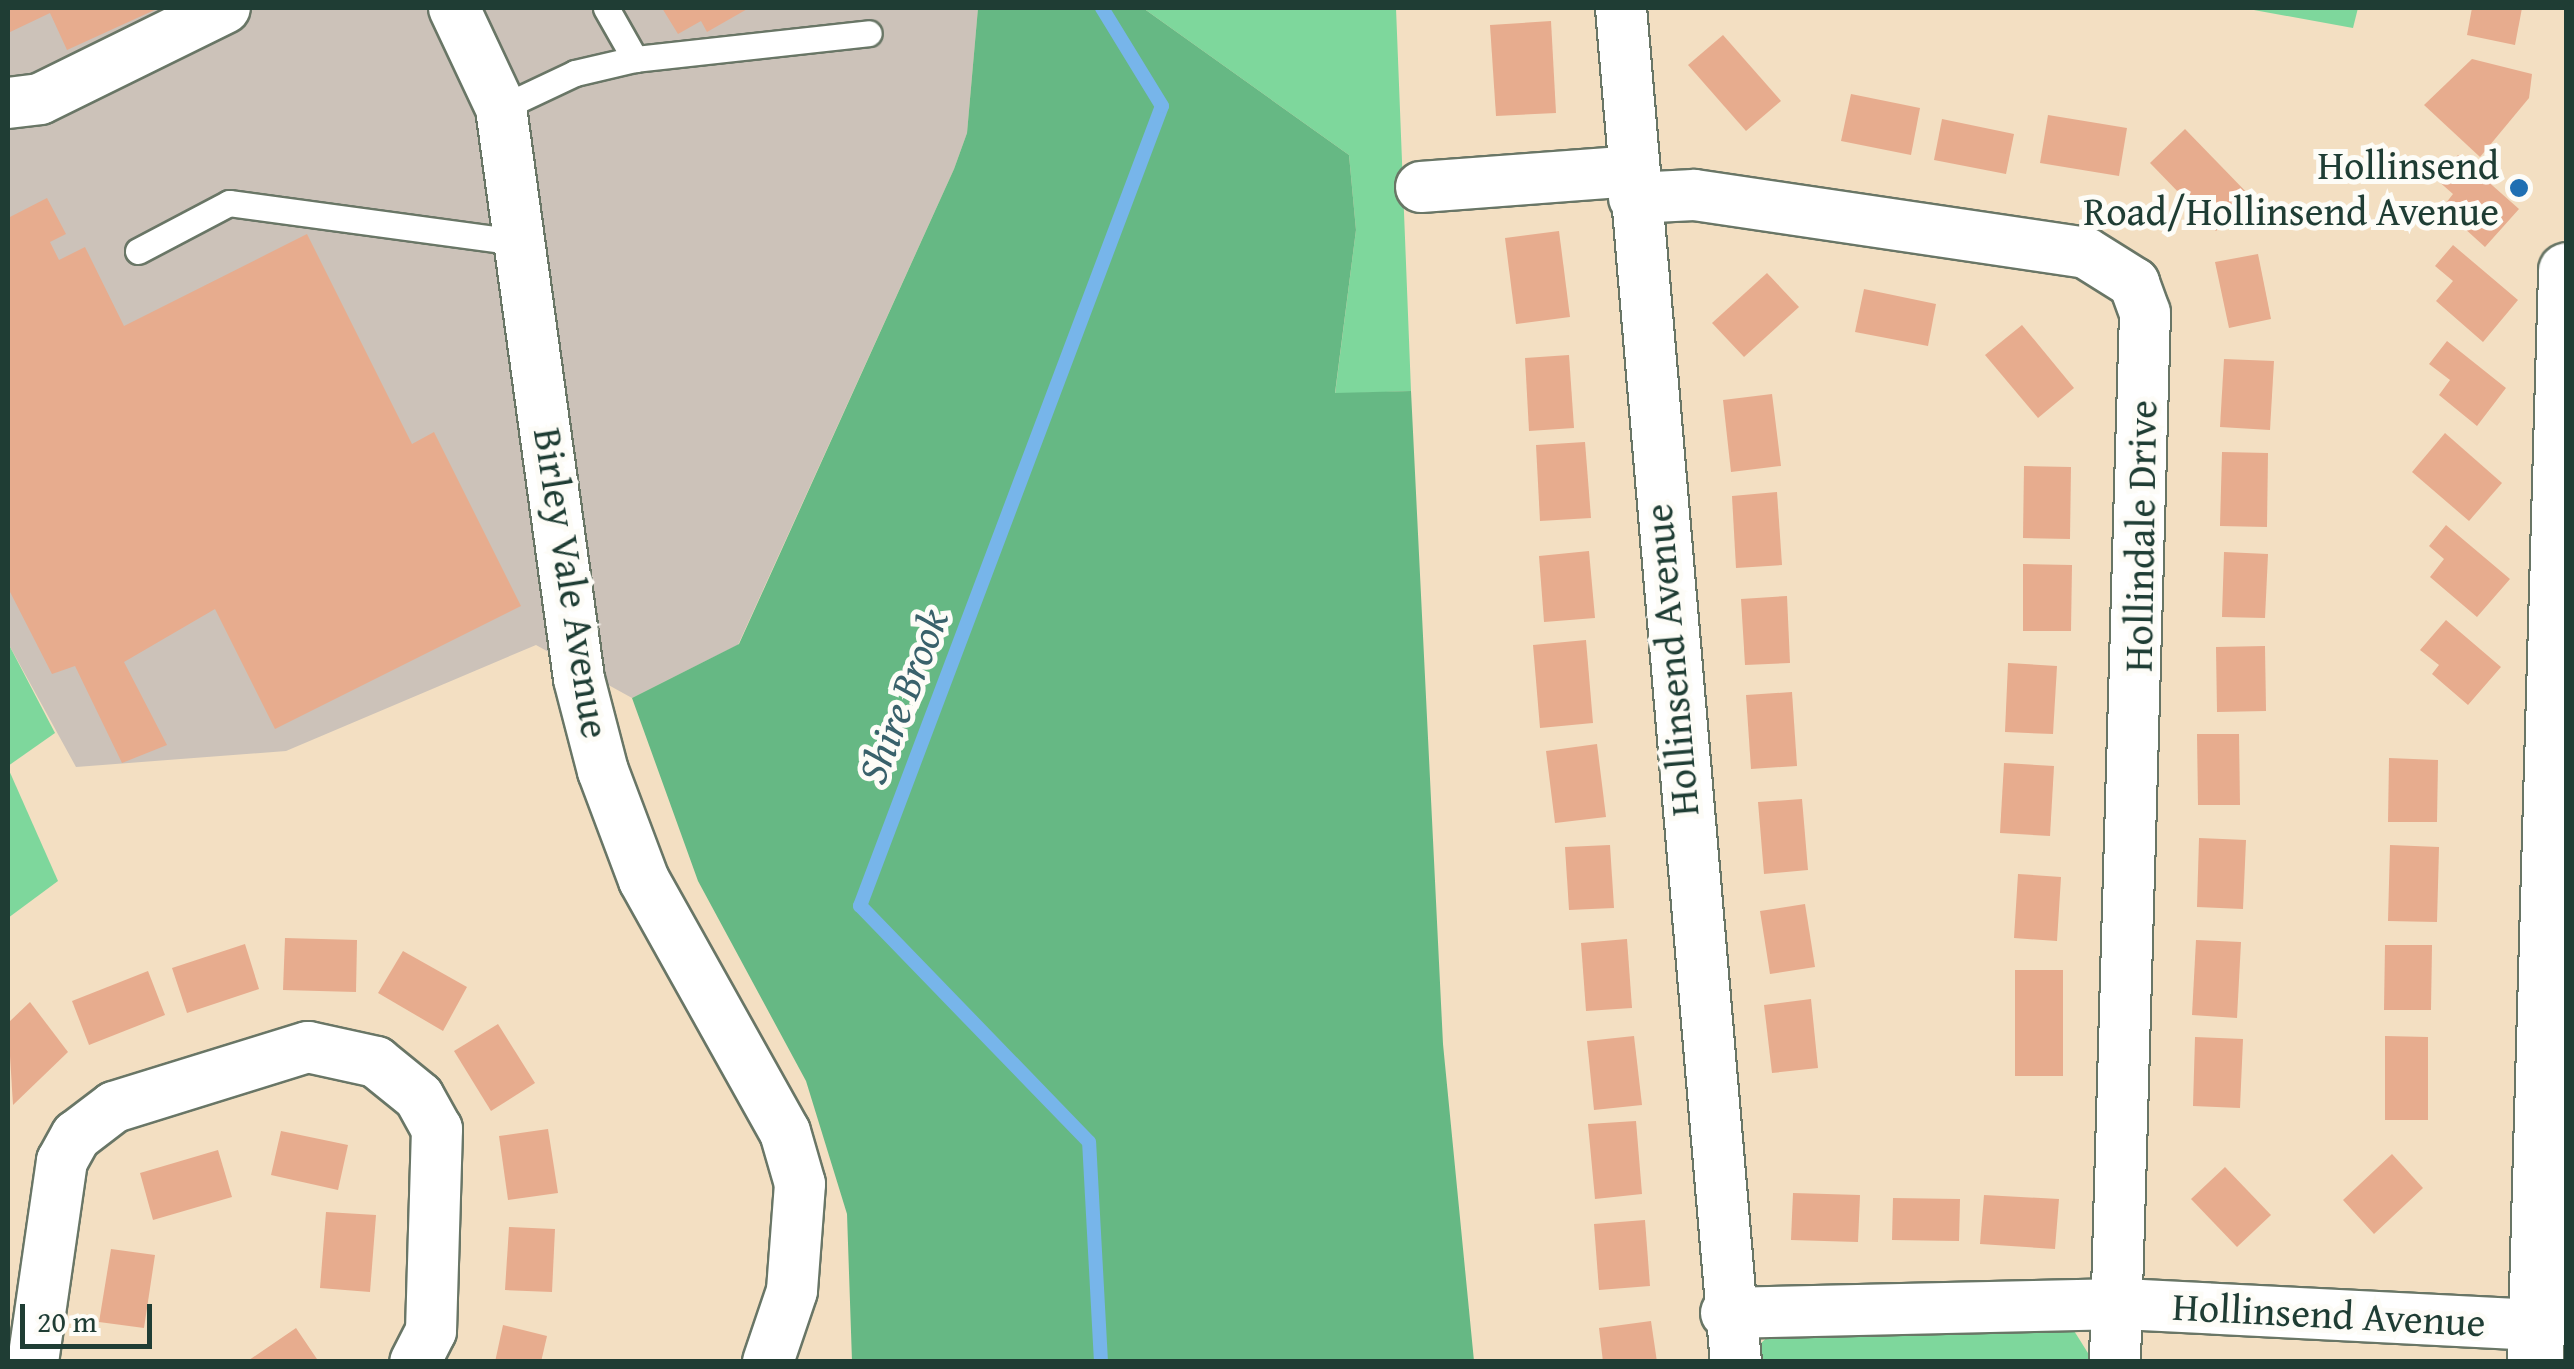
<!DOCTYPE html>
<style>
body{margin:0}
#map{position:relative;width:2574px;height:1369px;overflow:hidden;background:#f3dfc2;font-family:"Gentium Book Plus",serif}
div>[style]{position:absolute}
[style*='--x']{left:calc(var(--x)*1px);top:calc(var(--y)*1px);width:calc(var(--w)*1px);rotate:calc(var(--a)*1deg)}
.industrial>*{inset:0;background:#ccc2b9}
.green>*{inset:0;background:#7ed79c}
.forest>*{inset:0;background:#66b884}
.stream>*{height:14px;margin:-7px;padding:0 7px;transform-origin:7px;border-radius:7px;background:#77b5ea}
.building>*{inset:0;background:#e7ac8e}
.roads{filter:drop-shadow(2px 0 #697666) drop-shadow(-2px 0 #697666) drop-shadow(0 2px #697666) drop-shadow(0 -2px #697666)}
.service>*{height:25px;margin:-12.5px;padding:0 12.5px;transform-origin:12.5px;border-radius:12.5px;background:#fff}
.minor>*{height:50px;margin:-25px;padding:0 25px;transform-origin:25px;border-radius:25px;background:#fff}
.secondary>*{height:55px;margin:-27.5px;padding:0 27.5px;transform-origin:27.5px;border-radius:27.5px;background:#fff}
.dots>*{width:28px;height:28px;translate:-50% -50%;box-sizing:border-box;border:5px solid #fdfcf7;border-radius:50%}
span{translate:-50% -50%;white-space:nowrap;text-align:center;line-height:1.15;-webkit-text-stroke:10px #fdfcf7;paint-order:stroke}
.poi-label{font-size:40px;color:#1f3d34}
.right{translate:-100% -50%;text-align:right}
.street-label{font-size:40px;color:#1f3d34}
.water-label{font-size:42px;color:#39616b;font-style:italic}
.frame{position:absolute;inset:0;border:10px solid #1f3d34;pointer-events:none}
.scale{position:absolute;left:20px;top:1304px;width:132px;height:45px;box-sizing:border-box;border:5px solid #1f3d34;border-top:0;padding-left:12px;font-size:30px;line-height:35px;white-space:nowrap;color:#1f3d34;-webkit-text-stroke:8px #fdfcf7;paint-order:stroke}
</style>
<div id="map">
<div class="industrial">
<div style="clip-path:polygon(8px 8px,978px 8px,967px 133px,954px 169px,738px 645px,632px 698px,536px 645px,286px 751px,76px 767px,8px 643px)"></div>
</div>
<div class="green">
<div style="clip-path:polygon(1143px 8px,1396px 8px,1411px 391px,1335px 394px,1356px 230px,1349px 155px)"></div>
<div style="clip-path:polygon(2243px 8px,2358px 8px,2353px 28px)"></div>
<div style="clip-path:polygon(8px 643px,55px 733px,8px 766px)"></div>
<div style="clip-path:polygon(8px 768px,58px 881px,8px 918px)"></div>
<div style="clip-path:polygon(2071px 1326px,2093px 1361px,1762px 1361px,1760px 1344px,1773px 1332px)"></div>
</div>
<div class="forest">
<div style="clip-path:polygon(978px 8px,1143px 8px,1349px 155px,1356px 230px,1335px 393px,1411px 391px,1443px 1044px,1474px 1361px,852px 1361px,847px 1214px,806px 1081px,698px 881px,632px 698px,739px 644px,954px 169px,967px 133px)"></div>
</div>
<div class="stream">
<div style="--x:1101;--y:1362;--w:220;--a:-93.1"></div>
<div style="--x:1089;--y:1142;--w:329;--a:-134.1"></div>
<div style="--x:860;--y:906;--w:855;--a:-69.32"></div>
<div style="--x:1162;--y:106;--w:115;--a:-121.5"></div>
</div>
<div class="building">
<div style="clip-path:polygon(8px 8px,159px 8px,67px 50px,50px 13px,8px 33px)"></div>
<div style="clip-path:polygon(662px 8px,749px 8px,707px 32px,701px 21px,678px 34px)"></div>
<div style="clip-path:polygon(2472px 8px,2522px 8px,2515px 45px,2467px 35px)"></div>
<div style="clip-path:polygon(1551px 21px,1556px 113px,1496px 116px,1490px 25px)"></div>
<div style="clip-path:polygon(1723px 35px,1781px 101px,1746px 131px,1688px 65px)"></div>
<div style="clip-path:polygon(2472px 59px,2532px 74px,2529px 98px,2480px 157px,2424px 105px)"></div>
<div style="clip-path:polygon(1851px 94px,1920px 108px,1911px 155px,1841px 141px)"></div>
<div style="clip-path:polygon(2048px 115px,2127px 128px,2119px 176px,2040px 163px)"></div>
<div style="clip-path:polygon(1942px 119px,2014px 134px,2006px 174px,1934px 160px)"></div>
<div style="clip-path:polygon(2185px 129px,2252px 198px,2216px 231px,2150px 163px)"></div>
<div style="clip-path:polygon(2458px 155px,2519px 209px,2485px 247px,2442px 208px,2453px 194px,2436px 179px)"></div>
<div style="clip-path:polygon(47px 198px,66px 234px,50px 242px,59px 260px,85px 247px,124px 326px,307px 234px,412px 444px,434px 432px,521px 606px,275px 729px,215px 609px,124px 662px,167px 745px,122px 763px,75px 666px,52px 674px,8px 588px,8px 218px)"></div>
<div style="clip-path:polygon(1559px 231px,1570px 317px,1516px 324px,1505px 238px)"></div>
<div style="clip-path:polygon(2453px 245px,2518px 300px,2483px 342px,2436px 301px,2453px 281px,2435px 266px)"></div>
<div style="clip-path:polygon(2258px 254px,2271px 319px,2229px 328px,2215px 262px)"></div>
<div style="clip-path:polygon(1767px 273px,1799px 307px,1744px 357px,1712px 323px)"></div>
<div style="clip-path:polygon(1864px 289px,1936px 304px,1928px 346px,1855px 332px)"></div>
<div style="clip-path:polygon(2022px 325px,2074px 388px,2038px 418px,1985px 355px)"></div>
<div style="clip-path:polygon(2447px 341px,2506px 388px,2477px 426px,2439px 395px,2450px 380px,2429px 364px)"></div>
<div style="clip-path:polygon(1569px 355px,1574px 428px,1529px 431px,1525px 358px)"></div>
<div style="clip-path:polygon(2224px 359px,2274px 361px,2270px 430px,2220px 427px)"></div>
<div style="clip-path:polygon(1772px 394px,1781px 466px,1731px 472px,1723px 400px)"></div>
<div style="clip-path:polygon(2445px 433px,2502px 483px,2469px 521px,2412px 472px)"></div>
<div style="clip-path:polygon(1585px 442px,1591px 518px,1540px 521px,1536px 445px)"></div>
<div style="clip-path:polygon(2222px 452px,2268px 453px,2267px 527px,2220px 526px)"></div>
<div style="clip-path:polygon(2024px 466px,2071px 467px,2070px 539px,2023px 538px)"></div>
<div style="clip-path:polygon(1777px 492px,1782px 565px,1736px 568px,1732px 496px)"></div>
<div style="clip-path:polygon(2446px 525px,2510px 579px,2477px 617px,2430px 577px,2444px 559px,2429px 546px)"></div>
<div style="clip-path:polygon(1589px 551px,1595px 618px,1544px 622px,1539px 556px)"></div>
<div style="clip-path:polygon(2224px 552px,2268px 554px,2265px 618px,2222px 617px)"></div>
<div style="clip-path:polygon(2023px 564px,2072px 565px,2071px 631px,2023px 631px)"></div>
<div style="clip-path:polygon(1787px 596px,1790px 663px,1745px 665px,1741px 599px)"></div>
<div style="clip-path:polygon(2446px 620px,2501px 667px,2468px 705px,2432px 674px,2439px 665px,2420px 650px)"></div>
<div style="clip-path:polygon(1586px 640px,1593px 723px,1540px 728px,1533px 645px)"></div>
<div style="clip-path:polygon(2265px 646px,2266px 711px,2217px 712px,2216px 647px)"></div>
<div style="clip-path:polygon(2008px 663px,2057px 666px,2053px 734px,2005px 732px)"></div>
<div style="clip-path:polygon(1792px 692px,1797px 766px,1751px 769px,1746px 695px)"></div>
<div style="clip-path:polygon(2197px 734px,2239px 734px,2240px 805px,2198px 805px)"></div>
<div style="clip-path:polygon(1597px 744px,1606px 817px,1555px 823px,1546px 751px)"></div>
<div style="clip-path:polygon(2389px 758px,2438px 760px,2437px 822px,2388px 822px)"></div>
<div style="clip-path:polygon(2004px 763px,2054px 766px,2050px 836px,2000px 833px)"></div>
<div style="clip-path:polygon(1802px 799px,1808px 870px,1764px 874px,1758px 802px)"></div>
<div style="clip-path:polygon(2199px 838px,2246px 840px,2243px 909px,2197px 907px)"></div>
<div style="clip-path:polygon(1610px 845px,1614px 908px,1569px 910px,1565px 847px)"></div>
<div style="clip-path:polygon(2390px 845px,2439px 847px,2437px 922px,2388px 921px)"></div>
<div style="clip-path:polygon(2018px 874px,2061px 877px,2057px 941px,2014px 938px)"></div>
<div style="clip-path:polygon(1805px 904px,1815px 967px,1770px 974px,1760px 911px)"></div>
<div style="clip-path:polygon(285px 938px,357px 940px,356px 992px,283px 990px)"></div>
<div style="clip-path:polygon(1627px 939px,1632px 1008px,1586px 1011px,1581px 943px)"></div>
<div style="clip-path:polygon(2196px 940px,2241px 942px,2237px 1018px,2192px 1015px)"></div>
<div style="clip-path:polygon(245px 944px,259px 989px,187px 1013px,172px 968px)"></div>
<div style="clip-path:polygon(2385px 945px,2432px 945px,2431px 1010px,2384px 1010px)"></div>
<div style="clip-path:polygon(403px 951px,467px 987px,443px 1031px,378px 993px)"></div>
<div style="clip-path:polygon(2015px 970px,2063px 970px,2063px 1076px,2015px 1076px)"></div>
<div style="clip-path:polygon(148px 971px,165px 1015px,89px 1045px,72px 1001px)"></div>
<div style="clip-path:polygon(1811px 999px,1818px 1068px,1772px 1073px,1764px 1005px)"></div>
<div style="clip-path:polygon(30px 1002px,68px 1052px,13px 1105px,8px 1023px)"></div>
<div style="clip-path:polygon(498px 1024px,535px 1083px,491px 1111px,454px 1051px)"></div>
<div style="clip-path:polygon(1634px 1036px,1642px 1105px,1594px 1110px,1587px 1041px)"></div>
<div style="clip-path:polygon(2385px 1036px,2428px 1037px,2428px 1120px,2385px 1120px)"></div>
<div style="clip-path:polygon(2195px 1037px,2243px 1039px,2240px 1108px,2193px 1106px)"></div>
<div style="clip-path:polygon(1636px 1121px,1642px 1194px,1595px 1199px,1588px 1124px)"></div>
<div style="clip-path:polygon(548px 1129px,558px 1193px,508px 1200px,499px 1136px)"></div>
<div style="clip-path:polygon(281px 1131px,348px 1145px,338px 1190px,271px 1175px)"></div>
<div style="clip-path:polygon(218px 1150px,232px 1197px,153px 1220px,140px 1173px)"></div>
<div style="clip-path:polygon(2392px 1154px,2423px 1188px,2374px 1234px,2343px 1200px)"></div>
<div style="clip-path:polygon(2225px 1167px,2271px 1215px,2237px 1247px,2191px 1199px)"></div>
<div style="clip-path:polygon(1793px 1193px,1860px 1195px,1858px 1242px,1791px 1240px)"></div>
<div style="clip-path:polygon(1984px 1195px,2059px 1199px,2055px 1249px,1980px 1244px)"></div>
<div style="clip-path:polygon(1893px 1198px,1960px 1199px,1959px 1241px,1892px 1240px)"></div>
<div style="clip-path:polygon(326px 1212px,376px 1215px,370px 1292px,320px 1288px)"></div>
<div style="clip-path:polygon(1645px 1220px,1650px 1286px,1599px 1290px,1594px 1224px)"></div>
<div style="clip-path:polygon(509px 1227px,555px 1229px,552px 1292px,505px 1290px)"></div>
<div style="clip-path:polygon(111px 1249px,155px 1255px,144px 1328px,99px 1322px)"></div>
<div style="clip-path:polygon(1651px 1321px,1657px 1362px,1603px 1362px,1599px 1328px)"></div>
<div style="clip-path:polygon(503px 1325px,547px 1336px,541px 1362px,495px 1362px)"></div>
<div style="clip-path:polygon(296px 1328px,319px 1362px,246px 1362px,252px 1358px)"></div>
</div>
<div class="roads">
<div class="service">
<div style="--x:606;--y:8;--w:59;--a:60.4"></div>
<div style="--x:501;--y:108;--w:82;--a:-25.3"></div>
<div style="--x:575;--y:73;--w:62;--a:-13.1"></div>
<div style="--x:635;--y:59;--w:235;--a:-6.3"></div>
<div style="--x:138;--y:251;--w:103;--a:-27.8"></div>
<div style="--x:229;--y:203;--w:297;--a:7.7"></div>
</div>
<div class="minor">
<div style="--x:454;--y:8;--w:110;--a:64.8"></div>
<div style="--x:501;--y:108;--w:576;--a:82.22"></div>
<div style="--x:579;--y:679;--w:95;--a:75.4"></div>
<div style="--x:603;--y:771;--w:116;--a:69.4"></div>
<div style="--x:644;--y:880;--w:289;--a:60.8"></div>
<div style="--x:785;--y:1132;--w:54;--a:73.9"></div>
<div style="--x:800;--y:1184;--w:107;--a:94.3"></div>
<div style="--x:792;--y:1291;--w:75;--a:108.7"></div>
<div style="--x:1621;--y:8;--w:1359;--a:85.15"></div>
<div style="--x:8;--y:103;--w:32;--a:-7"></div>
<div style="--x:40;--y:99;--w:206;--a:-26.2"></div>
<div style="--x:1421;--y:187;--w:212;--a:-4.3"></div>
<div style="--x:1634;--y:198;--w:60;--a:-2.9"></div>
<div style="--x:1694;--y:195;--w:396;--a:8.4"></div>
<div style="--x:2086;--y:253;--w:57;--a:32"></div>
<div style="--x:2134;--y:283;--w:32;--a:70"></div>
<div style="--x:2145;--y:313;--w:1049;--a:91.64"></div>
<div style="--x:1726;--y:1313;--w:396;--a:-1.3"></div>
<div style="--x:2122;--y:1304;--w:415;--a:2.9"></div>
<div style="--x:33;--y:1362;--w:203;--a:-81.8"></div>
<div style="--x:62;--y:1161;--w:29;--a:-61"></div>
<div style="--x:76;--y:1136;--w:48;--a:-37.3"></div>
<div style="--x:114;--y:1107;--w:203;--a:-17.2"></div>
<div style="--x:308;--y:1047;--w:70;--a:12.4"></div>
<div style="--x:376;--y:1062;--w:55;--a:39.1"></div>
<div style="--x:419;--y:1097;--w:37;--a:61"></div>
<div style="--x:437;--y:1129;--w:202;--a:91.7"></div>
<div style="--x:431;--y:1331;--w:35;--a:117"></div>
</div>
<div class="secondary">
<div style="--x:2535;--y:1362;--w:1092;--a:-88.37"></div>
</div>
</div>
<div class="dots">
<div style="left:2519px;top:188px;background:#1f6fb2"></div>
</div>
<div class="poi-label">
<span class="right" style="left:2499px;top:188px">Hollinsend<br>Road/Hollinsend Avenue</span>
</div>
<div class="street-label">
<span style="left:2140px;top:536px;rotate:-89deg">Hollindale Drive</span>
<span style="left:572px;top:583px;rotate:81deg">Birley Vale Avenue</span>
<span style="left:1671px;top:660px;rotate:-95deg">Hollinsend Avenue</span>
<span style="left:2329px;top:1314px;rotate:3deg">Hollinsend Avenue</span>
</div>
<div class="water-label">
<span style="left:902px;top:696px;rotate:-69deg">Shire Brook</span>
</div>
<div class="frame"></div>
<div class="scale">20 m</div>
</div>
